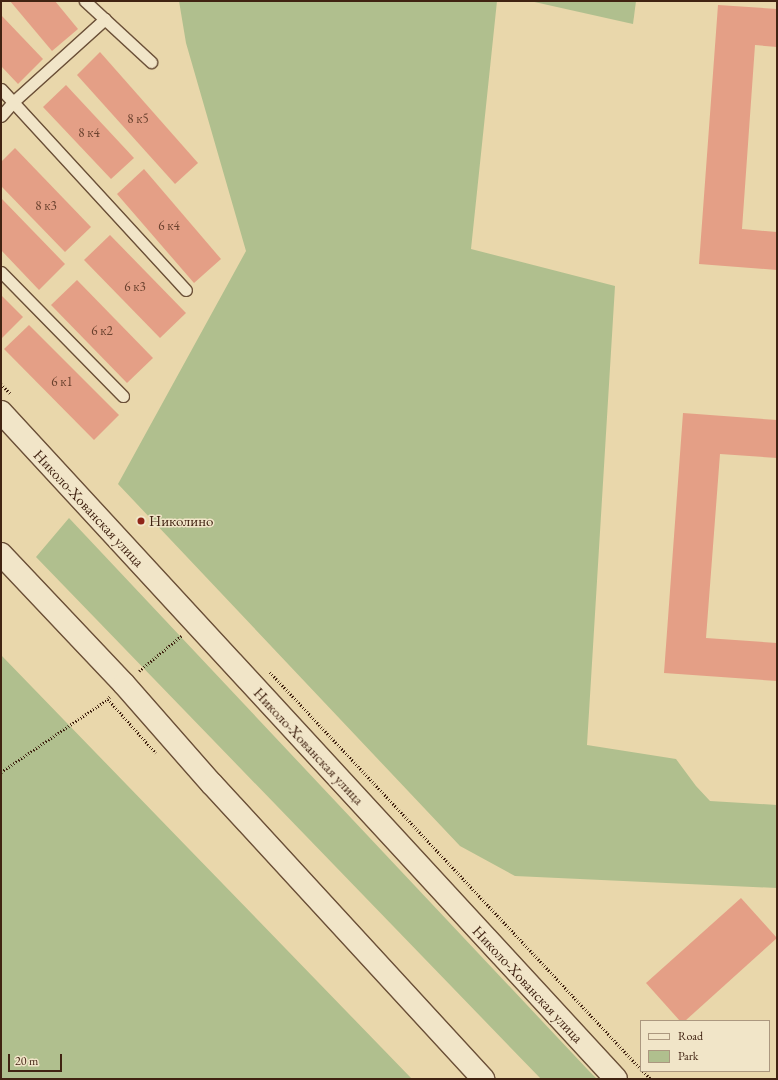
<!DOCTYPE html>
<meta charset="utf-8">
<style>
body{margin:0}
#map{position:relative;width:778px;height:1080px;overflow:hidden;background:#e9d7ab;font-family:"EB Garamond",serif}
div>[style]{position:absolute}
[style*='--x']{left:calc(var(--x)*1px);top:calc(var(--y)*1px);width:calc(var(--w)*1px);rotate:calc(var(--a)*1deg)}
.green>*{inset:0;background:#b0bf8e}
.building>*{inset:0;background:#e49f86}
.path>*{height:2.5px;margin-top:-1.25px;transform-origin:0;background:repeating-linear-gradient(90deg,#412312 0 1px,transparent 0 3px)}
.roads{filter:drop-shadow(1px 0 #6b5038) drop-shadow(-1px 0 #6b5038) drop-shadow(0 1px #6b5038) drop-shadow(0 -1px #6b5038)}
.lane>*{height:11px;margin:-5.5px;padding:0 5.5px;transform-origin:5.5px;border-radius:5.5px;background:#f1e5c8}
.secondary>*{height:22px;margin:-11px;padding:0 11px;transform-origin:11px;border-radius:11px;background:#f1e5c8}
.dots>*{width:11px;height:11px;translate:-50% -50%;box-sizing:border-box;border:2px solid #f1e5c8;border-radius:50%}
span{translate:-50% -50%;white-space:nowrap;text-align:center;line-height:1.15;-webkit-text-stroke:3px #f1e5c8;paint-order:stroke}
.number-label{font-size:13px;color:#6a422f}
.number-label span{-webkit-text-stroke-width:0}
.street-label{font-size:15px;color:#412312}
.poi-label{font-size:15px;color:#412312}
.left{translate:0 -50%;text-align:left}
.frame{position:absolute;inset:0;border:2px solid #412312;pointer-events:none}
.legend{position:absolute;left:640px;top:1020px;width:130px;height:52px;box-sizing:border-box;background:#f1e5c8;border:1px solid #ab977f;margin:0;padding:5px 7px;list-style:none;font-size:12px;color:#412312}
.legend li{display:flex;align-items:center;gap:8px;height:20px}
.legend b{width:20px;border:1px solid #ab977f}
.scale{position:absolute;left:8px;top:1054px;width:54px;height:18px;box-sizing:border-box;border:2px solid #412312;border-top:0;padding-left:5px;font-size:12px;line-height:14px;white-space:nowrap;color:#412312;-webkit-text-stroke:3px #f1e5c8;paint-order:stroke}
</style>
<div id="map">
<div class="green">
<div style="clip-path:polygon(179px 1px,497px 1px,471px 249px,615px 286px,587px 745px,676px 759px,696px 786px,710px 801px,777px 805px,777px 888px,515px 876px,460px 846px,118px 484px,246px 251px,186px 43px)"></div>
<div style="clip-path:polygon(530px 1px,636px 1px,633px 24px)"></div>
<div style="clip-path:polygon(69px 518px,589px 1071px,597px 1079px,541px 1079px,36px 557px)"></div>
<div style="clip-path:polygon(1px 655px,189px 849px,412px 1079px,1px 1079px)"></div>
</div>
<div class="building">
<div style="clip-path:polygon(10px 1px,55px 1px,78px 29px,52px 51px)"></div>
<div style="clip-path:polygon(718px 5px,777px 9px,777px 47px,755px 45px,742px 229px,777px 232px,777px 270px,699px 264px)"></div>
<div style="clip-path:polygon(1px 15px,43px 59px,18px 84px,1px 66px)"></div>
<div style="clip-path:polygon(100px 52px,198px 163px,175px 184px,77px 75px)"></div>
<div style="clip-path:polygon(66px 85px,134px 158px,111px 179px,43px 107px)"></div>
<div style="clip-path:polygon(15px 148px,91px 227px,65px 252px,1px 186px,1px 162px)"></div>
<div style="clip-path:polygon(144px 169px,221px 259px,194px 283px,117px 194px)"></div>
<div style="clip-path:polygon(1px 198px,65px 264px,39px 290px,1px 250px)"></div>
<div style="clip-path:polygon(110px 235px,186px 313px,160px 338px,84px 260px)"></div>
<div style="clip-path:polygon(77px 280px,153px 358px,127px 383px,51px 305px)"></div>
<div style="clip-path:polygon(1px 295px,23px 317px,1px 339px)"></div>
<div style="clip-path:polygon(29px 325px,119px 415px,94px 440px,4px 349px)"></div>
<div style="clip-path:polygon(683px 413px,777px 420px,777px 458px,720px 454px,706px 638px,777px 643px,777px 681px,664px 673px)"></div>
<div style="clip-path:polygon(741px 898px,777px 938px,685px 1021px,680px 1021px,646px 983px)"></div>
</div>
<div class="path">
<div style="--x:1;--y:384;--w:13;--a:45"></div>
<div style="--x:139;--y:671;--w:55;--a:-39.8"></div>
<div style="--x:270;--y:672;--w:543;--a:46.94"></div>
<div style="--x:110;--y:697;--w:3;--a:135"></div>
<div style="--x:108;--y:699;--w:72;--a:48.4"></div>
<div style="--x:1;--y:772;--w:130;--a:-34.3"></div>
<div style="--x:643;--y:1071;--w:11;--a:45"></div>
</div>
<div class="roads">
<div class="lane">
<div style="--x:85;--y:1;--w:90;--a:42.7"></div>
<div style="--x:1;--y:89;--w:273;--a:47.4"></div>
<div style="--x:1;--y:116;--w:18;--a:-49"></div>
<div style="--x:13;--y:102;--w:124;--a:-42.1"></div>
<div style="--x:1;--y:272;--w:174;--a:45.5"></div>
</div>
<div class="secondary">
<div style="--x:1;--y:412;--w:907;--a:47.32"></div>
<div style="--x:1;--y:554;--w:179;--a:46.6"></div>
<div style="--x:124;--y:684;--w:133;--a:48.7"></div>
<div style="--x:212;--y:784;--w:401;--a:47.4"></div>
</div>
</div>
<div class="dots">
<div style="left:141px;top:521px;background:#8f2418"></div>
</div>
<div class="number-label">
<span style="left:138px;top:119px">8 к5</span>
<span style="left:89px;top:133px">8 к4</span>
<span style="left:46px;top:206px">8 к3</span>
<span style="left:169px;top:226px">6 к4</span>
<span style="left:135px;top:287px">6 к3</span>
<span style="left:102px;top:331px">6 к2</span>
<span style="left:62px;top:382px">6 к1</span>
</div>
<div class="street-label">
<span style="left:89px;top:508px;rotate:47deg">Николо-Хованская улица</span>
<span style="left:309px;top:746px;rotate:47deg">Николо-Хованская улица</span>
<span style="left:528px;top:984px;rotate:47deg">Николо-Хованская улица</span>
</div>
<div class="poi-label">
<span class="left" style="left:149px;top:521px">Николино</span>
</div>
<div class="frame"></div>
<ul class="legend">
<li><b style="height:5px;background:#f1e5c8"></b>Road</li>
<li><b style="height:11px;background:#b0bf8e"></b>Park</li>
</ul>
<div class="scale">20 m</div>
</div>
